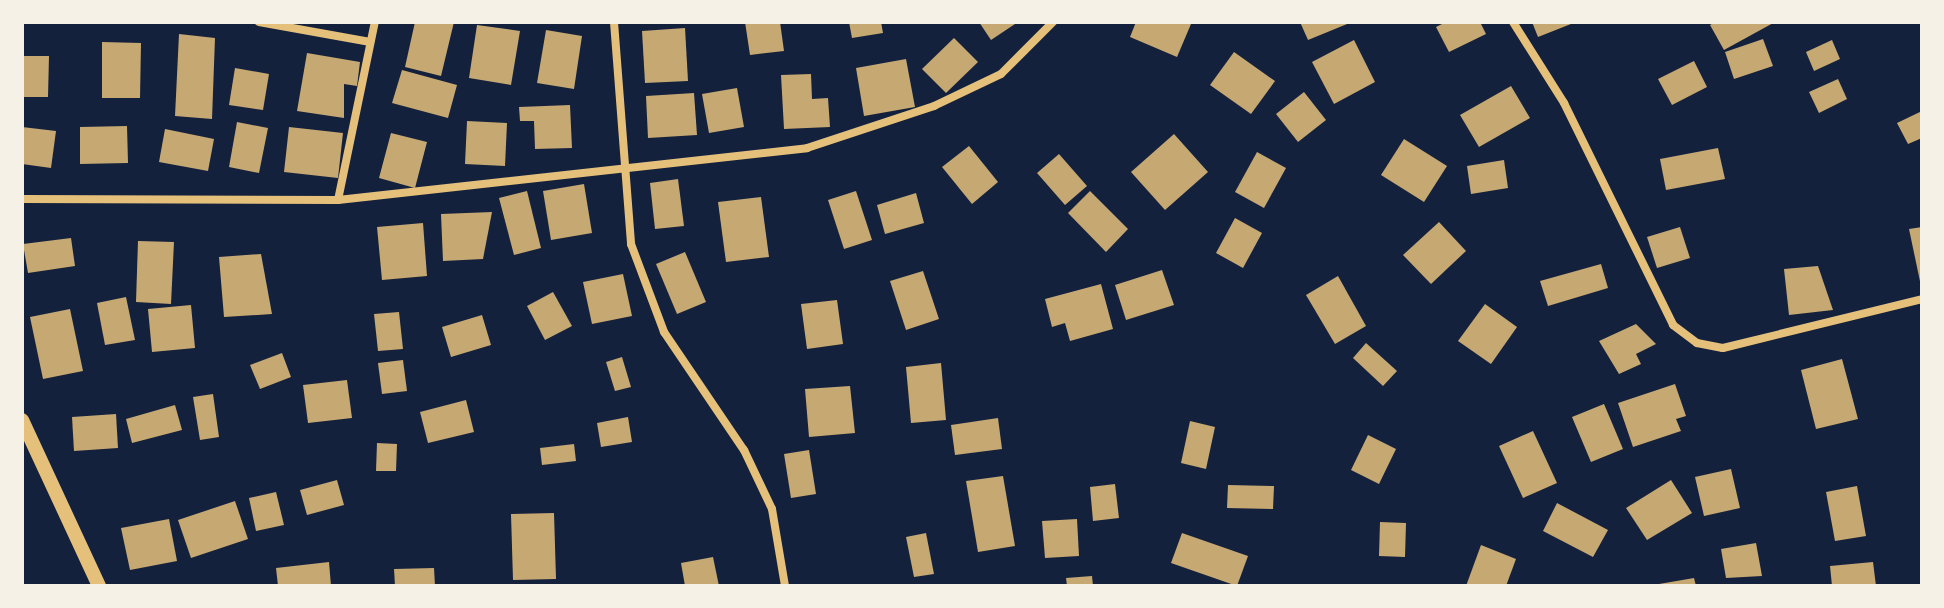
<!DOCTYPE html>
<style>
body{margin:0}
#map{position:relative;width:1944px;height:608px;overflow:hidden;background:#14213d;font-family:Ubuntu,sans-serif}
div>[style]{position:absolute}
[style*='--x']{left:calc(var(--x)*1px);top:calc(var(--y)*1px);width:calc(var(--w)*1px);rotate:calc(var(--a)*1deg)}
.building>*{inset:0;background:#c6a872}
.minor>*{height:8px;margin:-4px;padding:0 4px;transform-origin:4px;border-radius:4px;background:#e5c07b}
.tertiary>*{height:14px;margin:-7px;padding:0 7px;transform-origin:7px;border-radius:7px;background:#e5c07b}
span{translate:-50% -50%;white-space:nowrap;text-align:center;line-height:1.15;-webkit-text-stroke:6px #f6f1e7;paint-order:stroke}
.frame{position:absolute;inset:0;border:24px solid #f6f1e7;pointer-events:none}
</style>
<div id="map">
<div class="building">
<div style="clip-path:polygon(415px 22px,454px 22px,441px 76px,405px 67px)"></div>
<div style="clip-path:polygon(745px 22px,780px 22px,784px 51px,750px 55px)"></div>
<div style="clip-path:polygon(849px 22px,881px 22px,883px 33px,852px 38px)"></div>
<div style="clip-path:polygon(979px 22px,1018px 22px,991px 40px)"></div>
<div style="clip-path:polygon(1136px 22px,1187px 22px,1191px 24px,1177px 57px,1130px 37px)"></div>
<div style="clip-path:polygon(1300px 22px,1352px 22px,1308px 40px)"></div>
<div style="clip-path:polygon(1446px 22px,1480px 22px,1486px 34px,1449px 52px,1436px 27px)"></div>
<div style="clip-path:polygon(1532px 22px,1576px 22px,1538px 37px)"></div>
<div style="clip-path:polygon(1715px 22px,1775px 22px,1724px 50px,1710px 25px)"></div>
<div style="clip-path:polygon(477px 25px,520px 31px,511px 85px,469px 78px)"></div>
<div style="clip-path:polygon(685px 28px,688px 81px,645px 83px,642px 31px)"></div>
<div style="clip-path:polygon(546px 30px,582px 36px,574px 89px,537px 83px)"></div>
<div style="clip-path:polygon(179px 34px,215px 38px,212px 119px,175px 116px)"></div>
<div style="clip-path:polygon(954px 38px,978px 62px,946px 93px,922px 69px)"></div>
<div style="clip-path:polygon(1763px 39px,1773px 66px,1734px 79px,1725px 52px)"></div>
<div style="clip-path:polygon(1354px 40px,1375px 82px,1334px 104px,1312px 62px)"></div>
<div style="clip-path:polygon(1832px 40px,1840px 59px,1814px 71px,1806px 52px)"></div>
<div style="clip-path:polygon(102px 42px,141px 43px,140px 98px,102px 98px)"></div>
<div style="clip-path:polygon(1234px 52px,1275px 81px,1251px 114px,1210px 85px)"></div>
<div style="clip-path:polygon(307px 53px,360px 62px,357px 86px,344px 84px,344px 118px,297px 111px)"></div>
<div style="clip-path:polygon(22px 56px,49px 56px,48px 97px,22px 97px)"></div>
<div style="clip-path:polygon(906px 59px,915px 107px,864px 116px,856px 68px)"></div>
<div style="clip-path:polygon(1694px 61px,1707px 87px,1672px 105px,1658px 79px)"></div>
<div style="clip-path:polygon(235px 68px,269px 74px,263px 110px,229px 105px)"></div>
<div style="clip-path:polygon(402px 70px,457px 85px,448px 118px,392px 103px)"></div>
<div style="clip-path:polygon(811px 74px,812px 99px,828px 98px,830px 127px,784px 129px,781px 75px)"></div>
<div style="clip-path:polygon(1838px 79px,1847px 99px,1819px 113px,1809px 92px)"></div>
<div style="clip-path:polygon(1511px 86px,1530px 118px,1479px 147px,1460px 115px)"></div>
<div style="clip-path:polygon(737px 88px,744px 127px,709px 133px,702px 94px)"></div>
<div style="clip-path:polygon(1304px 92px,1326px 120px,1298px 142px,1276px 114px)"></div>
<div style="clip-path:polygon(694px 93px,697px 135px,648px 138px,646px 96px)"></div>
<div style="clip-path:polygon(570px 105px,572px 148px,535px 149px,534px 121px,520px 121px,519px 107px)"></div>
<div style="clip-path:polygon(1922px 111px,1922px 138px,1908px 144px,1897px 123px)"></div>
<div style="clip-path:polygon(467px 121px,507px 123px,505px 166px,465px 164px)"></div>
<div style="clip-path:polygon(237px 122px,268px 128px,259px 173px,229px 167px)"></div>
<div style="clip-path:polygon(127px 126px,128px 163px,80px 164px,80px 127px)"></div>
<div style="clip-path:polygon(22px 127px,56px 131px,51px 168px,22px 164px)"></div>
<div style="clip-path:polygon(289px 127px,343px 133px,338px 178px,284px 172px)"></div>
<div style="clip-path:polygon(165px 129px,214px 139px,208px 171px,159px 162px)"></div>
<div style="clip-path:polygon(391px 133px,427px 142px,415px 188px,379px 178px)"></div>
<div style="clip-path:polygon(1174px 134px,1208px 172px,1165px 210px,1131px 172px)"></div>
<div style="clip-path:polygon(1404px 139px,1447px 166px,1424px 202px,1381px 175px)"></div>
<div style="clip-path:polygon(969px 146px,998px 182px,972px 204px,942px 167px)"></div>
<div style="clip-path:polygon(1718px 148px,1725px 179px,1666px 190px,1660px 159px)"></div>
<div style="clip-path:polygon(1257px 152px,1286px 168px,1264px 208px,1235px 192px)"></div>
<div style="clip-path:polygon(1059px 154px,1087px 186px,1065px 205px,1037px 173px)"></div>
<div style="clip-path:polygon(1504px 160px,1508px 188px,1471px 194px,1467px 166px)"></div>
<div style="clip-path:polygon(678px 179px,684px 226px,655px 229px,650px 183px)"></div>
<div style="clip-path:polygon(584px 184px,592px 233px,551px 240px,543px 191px)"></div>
<div style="clip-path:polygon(527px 191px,541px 248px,514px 255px,499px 198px)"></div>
<div style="clip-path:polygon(856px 191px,872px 240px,844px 249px,828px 200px)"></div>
<div style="clip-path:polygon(1090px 191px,1128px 229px,1106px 252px,1068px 213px)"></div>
<div style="clip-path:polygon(916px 193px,924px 223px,885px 234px,877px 205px)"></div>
<div style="clip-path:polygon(761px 197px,769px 257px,726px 262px,718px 202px)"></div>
<div style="clip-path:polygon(492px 212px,483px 259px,443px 261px,441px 214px)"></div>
<div style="clip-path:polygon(1235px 218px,1262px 233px,1243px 268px,1216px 253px)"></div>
<div style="clip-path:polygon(1439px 222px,1466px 251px,1431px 284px,1403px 255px)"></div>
<div style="clip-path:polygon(423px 223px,427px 276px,382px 280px,377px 227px)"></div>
<div style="clip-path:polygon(1680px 227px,1690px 258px,1657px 268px,1647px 237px)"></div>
<div style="clip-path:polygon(1922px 227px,1922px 286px,1921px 286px,1909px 229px)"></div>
<div style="clip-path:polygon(71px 238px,75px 266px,28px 273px,23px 244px)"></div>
<div style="clip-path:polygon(138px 241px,174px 242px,171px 304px,136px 302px)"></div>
<div style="clip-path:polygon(685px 252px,706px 302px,677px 314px,656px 264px)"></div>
<div style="clip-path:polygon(261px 254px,272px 314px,224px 317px,219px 257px)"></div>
<div style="clip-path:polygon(1601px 264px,1608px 288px,1548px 306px,1540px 281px)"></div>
<div style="clip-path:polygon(1818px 266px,1833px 310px,1789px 315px,1784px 269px)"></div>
<div style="clip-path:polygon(1162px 270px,1174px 305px,1126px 320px,1115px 285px)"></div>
<div style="clip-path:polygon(923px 271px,939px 319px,906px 330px,890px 281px)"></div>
<div style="clip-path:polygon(623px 274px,632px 316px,592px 324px,583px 282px)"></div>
<div style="clip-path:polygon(1338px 276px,1366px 326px,1335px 344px,1306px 295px)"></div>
<div style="clip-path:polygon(1101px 284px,1113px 329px,1070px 341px,1065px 323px,1052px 327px,1045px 299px)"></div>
<div style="clip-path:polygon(553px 292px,572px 326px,545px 340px,527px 306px)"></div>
<div style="clip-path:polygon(126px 297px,135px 340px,105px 345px,97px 303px)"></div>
<div style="clip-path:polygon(837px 300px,843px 344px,807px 349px,801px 304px)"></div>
<div style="clip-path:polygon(1485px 304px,1517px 327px,1491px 364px,1458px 341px)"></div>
<div style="clip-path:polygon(191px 305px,195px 348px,152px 352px,148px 309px)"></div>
<div style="clip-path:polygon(70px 309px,83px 371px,43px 379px,30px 317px)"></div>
<div style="clip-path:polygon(399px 312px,403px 349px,378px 351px,374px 314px)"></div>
<div style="clip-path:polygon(482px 315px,491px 345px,451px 357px,442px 327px)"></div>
<div style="clip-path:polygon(1636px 324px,1656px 344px,1636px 354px,1641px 364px,1619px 374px,1599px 341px)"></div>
<div style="clip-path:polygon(1366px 343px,1397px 371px,1383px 386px,1353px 358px)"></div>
<div style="clip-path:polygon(282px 353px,291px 377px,260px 389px,250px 365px)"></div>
<div style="clip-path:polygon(622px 357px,631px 387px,615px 391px,606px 362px)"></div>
<div style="clip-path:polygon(1842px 359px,1858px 419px,1816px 429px,1801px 370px)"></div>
<div style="clip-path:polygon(403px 360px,407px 391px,382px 394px,378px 363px)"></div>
<div style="clip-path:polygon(941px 363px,946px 420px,911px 423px,906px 367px)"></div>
<div style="clip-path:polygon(347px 380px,352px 418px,308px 423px,303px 385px)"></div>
<div style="clip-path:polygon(1675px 384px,1686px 416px,1676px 419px,1681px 431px,1633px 447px,1618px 403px)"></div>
<div style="clip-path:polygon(850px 386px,855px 433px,809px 437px,805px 389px)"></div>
<div style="clip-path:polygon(213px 394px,219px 437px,200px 440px,193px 397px)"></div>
<div style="clip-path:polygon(466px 400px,474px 432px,428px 443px,420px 412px)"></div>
<div style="clip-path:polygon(1604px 404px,1623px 449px,1591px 462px,1572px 417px)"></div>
<div style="clip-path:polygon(175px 405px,182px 430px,132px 443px,126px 419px)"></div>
<div style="clip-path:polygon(116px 414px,118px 448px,74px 451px,72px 417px)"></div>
<div style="clip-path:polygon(628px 417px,632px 442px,601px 447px,597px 423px)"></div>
<div style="clip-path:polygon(998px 418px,1002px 449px,955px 455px,951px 425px)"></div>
<div style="clip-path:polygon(1190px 421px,1215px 427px,1206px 469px,1181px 463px)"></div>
<div style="clip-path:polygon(1533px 431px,1557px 483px,1523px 498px,1499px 446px)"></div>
<div style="clip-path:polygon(1368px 435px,1396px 449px,1379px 484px,1351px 470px)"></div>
<div style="clip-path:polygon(377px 443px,397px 444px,396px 471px,376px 471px)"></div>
<div style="clip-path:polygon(574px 444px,576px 461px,542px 465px,540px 448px)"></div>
<div style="clip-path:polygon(809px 450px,816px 494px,791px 498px,784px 454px)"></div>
<div style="clip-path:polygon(1731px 469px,1740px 508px,1704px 516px,1695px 477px)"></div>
<div style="clip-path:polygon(1003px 476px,1015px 546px,978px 552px,966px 481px)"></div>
<div style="clip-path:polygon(337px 480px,344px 505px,307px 515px,300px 490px)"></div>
<div style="clip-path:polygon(1671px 480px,1692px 513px,1647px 540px,1626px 508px)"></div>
<div style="clip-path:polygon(1115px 484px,1119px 518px,1093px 521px,1090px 487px)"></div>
<div style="clip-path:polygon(1228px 485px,1274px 486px,1273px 509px,1227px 508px)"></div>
<div style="clip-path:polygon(1857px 486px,1866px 536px,1835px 541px,1826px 492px)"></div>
<div style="clip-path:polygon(276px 492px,284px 525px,256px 531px,249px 498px)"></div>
<div style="clip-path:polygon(235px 501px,248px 539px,191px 558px,178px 520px)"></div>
<div style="clip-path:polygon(1557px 503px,1608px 530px,1593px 557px,1543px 531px)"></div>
<div style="clip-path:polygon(554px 513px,556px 579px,513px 580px,511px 514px)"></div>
<div style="clip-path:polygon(169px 519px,177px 561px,130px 570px,121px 528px)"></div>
<div style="clip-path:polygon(1077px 519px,1079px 556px,1045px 558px,1042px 521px)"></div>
<div style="clip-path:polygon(1380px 522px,1406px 523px,1405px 557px,1379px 556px)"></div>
<div style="clip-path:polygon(926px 533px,934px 574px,914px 577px,906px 537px)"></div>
<div style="clip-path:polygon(1182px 533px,1248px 556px,1237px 586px,1171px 563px)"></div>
<div style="clip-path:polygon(1756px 543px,1762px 576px,1726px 578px,1721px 549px)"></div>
<div style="clip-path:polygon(1481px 545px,1516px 559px,1506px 586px,1466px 586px)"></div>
<div style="clip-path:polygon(713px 557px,719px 586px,685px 586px,681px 563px)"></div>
<div style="clip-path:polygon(329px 562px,331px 586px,278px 586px,276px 568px)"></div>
<div style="clip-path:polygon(1873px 562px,1876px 586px,1832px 586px,1830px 566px)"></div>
<div style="clip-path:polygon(434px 568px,435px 586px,395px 586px,394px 569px)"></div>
<div style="clip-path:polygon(1092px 576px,1093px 586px,1067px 586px,1066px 578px)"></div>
<div style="clip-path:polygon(1694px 578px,1696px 586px,1659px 586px,1659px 584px)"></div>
</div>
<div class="minor">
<div style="--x:259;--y:22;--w:113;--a:10.2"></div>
<div style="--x:614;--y:22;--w:223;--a:85.6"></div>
<div style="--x:631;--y:244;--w:94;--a:69.4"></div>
<div style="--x:664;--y:332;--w:143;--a:55.9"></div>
<div style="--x:744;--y:450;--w:65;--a:64.6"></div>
<div style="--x:772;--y:509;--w:78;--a:80.4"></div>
<div style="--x:1513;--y:22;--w:96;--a:57.8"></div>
<div style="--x:1564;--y:103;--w:247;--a:63.8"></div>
<div style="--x:1673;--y:325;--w:30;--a:37"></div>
<div style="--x:1697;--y:343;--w:26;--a:11"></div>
<div style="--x:1723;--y:348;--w:205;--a:-13.8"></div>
<div style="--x:22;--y:199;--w:316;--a:0.2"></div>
<div style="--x:338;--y:200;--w:472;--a:-6.3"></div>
<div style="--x:807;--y:148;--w:134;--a:-18.3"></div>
<div style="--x:934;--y:106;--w:74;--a:-25.5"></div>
<div style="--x:1001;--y:74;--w:74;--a:-45"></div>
<div style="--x:338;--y:200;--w:182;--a:-78.3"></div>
</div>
<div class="tertiary">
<div style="--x:22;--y:420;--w:183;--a:65.1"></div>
</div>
<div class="frame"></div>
</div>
